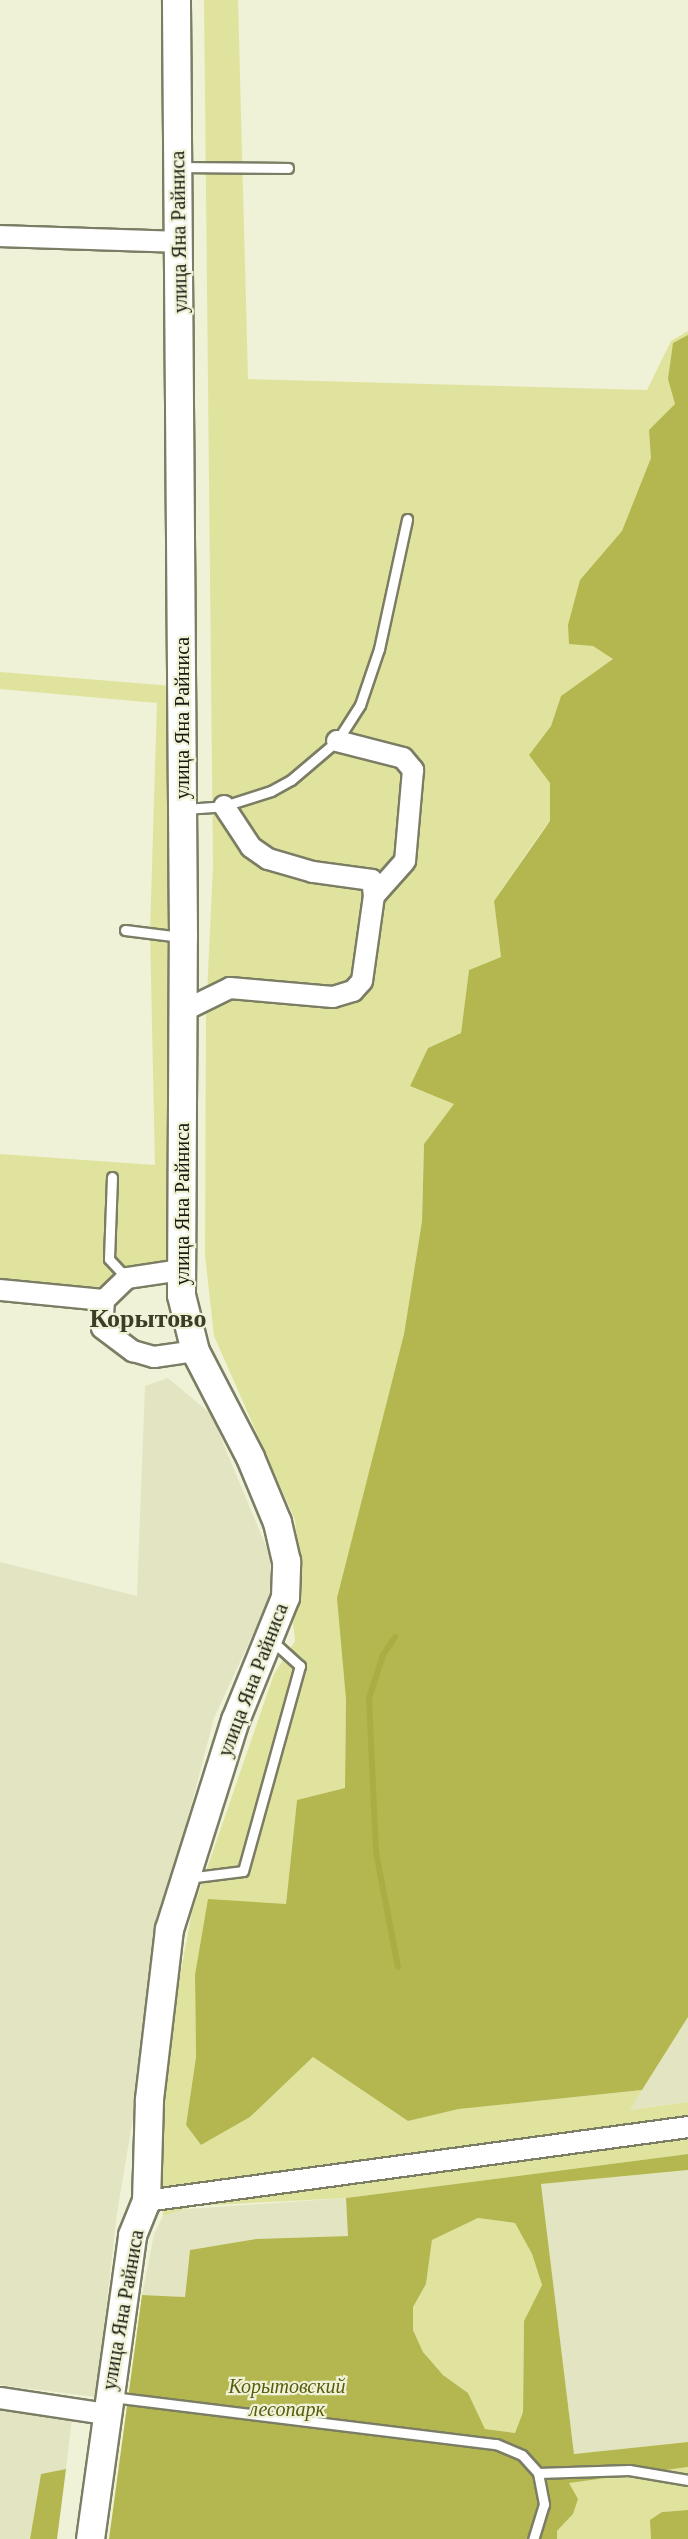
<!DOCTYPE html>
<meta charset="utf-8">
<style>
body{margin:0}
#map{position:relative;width:688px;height:2539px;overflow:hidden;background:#eff2d6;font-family:"Times New Roman",serif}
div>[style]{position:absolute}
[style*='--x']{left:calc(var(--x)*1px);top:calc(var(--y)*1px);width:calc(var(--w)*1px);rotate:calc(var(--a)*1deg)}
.built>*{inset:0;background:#e3e5c2}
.green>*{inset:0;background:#e0e39d}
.forest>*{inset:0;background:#b4b74f}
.stream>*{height:6px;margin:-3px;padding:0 3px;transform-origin:3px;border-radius:3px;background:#aaad44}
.roads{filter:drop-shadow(2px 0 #7b7d64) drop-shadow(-2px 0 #7b7d64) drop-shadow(0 2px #7b7d64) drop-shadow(0 -2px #7b7d64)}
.lane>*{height:9px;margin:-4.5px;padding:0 4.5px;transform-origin:4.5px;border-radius:4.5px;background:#fff}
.street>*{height:20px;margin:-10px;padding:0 10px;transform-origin:10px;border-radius:10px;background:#fff}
.secondary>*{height:27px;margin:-13.5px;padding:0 13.5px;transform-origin:13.5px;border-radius:13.5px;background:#fff}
span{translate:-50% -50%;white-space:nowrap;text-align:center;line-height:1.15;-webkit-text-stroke:4.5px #eff2d6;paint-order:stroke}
.street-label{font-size:20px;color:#18190f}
.park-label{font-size:20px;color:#5a5b0c;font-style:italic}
.district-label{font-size:26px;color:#3c3d26;font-weight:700}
</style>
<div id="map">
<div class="built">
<div style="clip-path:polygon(168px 1378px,211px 1414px,270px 1556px,270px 1597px,214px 1718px,175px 1868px,117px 2213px,96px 2397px,0 2385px,0 1562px,137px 1596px,145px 1386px)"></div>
<div style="clip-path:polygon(688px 2017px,688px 2102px,629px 2110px,642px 2090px)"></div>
<div style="clip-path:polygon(688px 2170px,688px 2442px,574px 2454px,541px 2184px)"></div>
<div style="clip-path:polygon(346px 2198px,349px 2236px,256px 2239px,190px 2250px,185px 2297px,142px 2295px,154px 2234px,163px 2216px,173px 2210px)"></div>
<div style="clip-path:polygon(0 2407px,72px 2418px,66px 2469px,41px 2474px,30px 2539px,0 2539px)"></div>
</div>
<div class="green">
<div style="clip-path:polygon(evenodd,204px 0,238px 0,248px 379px,647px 390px,671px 341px,688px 331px,688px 691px,524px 974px,548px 823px,528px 851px,494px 901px,501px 957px,469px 970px,461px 1033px,428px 1048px,410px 1086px,455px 1104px,424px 1144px,422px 1221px,404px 1334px,362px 1502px,346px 1699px,345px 1788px,297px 1800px,286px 1904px,195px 1975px,196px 2057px,186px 2125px,201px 2145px,250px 2117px,313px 2057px,408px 2121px,459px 2109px,642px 2090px,630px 2110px,688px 2102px,688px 2154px,346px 2198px,194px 2206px,163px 2216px,159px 2164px,172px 2018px,192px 1912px,274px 1674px,295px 1641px,293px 1623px,302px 1590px,295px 1520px,214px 1336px,205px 1255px,206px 1017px,213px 866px,204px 0,612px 660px,529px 755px,551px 726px,561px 696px,612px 660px)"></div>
<div style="clip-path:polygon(0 672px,173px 686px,173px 1257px,97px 1287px,0 1280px,0 1154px,155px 1165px,150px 932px,157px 703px,0 689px)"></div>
<div style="clip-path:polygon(478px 2218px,515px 2223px,532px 2254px,542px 2285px,524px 2321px,523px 2412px,515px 2433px,485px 2429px,468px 2393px,443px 2375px,423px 2352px,413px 2330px,413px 2306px,426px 2284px,432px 2240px)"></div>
<div style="clip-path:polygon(688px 2467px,688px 2510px,662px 2512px,651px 2520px,651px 2539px,557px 2539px,557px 2531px,573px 2514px,568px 2483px)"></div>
</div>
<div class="forest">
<div style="clip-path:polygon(688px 335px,688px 2017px,642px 2090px,459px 2109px,408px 2121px,313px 2057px,250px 2117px,201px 2145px,186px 2125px,196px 2057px,195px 1975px,208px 1899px,286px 1904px,297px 1800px,345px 1788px,346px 1699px,337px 1598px,404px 1334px,422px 1221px,424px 1144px,454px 1104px,410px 1086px,428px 1048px,461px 1033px,469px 970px,501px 957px,494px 901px,550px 821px,550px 783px,529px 755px,551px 726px,561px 696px,613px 659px,593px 646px,569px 644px,568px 625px,580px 580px,622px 531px,651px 458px,649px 430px,675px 404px,668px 379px,673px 343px)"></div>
<div style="clip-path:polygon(evenodd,688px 2154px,688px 2170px,541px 2184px,574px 2454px,688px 2442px,688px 2467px,569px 2483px,578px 2499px,573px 2514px,557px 2531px,557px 2539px,109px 2539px,142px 2295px,185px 2297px,190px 2250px,256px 2239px,348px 2236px,346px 2198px,688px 2154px,478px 2218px,515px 2223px,532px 2254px,542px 2285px,524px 2321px,523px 2412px,515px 2433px,485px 2429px,468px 2393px,443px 2375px,423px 2352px,413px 2330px,413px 2307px,426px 2284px,432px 2240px,478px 2218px)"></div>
<div style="clip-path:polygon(66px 2469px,57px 2539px,30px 2539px,41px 2474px)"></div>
<div style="clip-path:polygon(688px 2510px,688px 2539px,651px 2539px,650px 2520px,662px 2512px)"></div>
</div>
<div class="stream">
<div style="--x:395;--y:1637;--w:22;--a:124"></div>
<div style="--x:383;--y:1655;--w:45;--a:108"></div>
<div style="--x:369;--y:1698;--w:154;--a:87.4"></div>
<div style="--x:376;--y:1852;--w:117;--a:79.2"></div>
</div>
<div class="roads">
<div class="lane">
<div style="--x:181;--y:167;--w:107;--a:0.5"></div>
<div style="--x:185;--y:809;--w:39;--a:-4"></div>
<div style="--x:224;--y:806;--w:49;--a:-17.7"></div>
<div style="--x:271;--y:791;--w:23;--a:-29"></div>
<div style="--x:291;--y:780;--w:60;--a:-40.3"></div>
<div style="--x:337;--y:741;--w:43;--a:-57.4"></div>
<div style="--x:360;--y:705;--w:59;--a:-71.3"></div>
<div style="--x:379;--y:649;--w:133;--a:-77.8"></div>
<div style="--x:125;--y:930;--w:56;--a:7.1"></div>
<div style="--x:112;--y:1177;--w:82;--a:92.1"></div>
<div style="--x:109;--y:1259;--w:26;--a:47"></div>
<div style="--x:188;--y:1878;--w:55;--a:-7.3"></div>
<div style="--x:243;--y:1871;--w:213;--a:-74.5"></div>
<div style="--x:300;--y:1666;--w:39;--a:-138"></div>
<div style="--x:112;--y:2397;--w:387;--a:7"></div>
<div style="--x:496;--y:2444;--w:28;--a:23"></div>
<div style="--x:522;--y:2455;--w:24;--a:48"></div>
<div style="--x:538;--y:2473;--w:32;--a:79"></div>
<div style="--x:544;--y:2504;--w:37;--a:107"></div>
<div style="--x:538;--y:2473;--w:91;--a:-1.9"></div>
<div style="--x:629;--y:2470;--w:60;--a:9.6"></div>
</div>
<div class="street">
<div style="--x:0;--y:236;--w:180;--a:1.9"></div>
<div style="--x:337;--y:741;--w:68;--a:14.4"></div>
<div style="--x:403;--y:758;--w:16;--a:50"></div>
<div style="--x:413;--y:770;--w:91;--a:95"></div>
<div style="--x:405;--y:861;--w:47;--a:131.5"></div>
<div style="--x:183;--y:1011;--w:52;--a:-26.1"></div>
<div style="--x:230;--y:988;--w:103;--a:5"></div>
<div style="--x:333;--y:997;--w:21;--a:-17"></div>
<div style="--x:353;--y:991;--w:13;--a:-48"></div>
<div style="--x:362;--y:981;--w:86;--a:-82"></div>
<div style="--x:374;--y:896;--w:16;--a:-97"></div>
<div style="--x:372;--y:880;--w:60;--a:-172.3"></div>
<div style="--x:313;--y:872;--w:47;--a:-163.9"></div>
<div style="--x:268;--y:859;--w:21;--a:-145"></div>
<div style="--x:251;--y:847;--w:49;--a:-123.4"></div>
<div style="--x:181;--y:1270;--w:55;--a:171.6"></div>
<div style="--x:127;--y:1278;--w:32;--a:136"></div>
<div style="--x:104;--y:1300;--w:28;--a:94"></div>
<div style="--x:102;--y:1328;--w:39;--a:37"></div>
<div style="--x:133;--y:1351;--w:22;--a:16"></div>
<div style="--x:154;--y:1357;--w:41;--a:-8.3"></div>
<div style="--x:0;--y:1290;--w:104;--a:5.5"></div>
<div style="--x:146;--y:2201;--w:547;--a:-7.77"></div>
<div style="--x:0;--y:2398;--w:107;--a:8.6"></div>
</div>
<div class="secondary">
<div style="--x:90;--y:2539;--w:307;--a:-82.1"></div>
<div style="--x:132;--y:2235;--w:37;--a:-68"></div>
<div style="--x:146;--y:2201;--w:102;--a:-88.3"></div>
<div style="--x:149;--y:2099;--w:171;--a:-83.3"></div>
<div style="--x:169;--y:1929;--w:219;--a:-72.5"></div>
<div style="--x:235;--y:1720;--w:133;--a:-67.9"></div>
<div style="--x:285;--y:1597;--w:36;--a:-88"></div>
<div style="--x:286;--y:1561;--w:40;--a:-103"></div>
<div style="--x:277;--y:1522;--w:70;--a:-112.6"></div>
<div style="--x:250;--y:1457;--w:119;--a:-117.4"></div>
<div style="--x:195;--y:1351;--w:58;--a:-104"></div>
<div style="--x:181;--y:1295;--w:358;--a:-89.7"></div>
<div style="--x:183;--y:937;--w:937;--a:-90.43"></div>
</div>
</div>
<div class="street-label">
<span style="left:179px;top:232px;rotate:-91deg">улица Яна Райниса</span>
<span style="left:182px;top:718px;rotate:-90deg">улица Яна Райниса</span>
<span style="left:182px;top:1204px;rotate:-90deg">улица Яна Райниса</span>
<span style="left:253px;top:1680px;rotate:-69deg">улица Яна Райниса</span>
<span style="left:123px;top:2310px;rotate:-80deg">улица Яна Райниса</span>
</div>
<div class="park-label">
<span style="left:287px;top:2398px">Корытовский<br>лесопарк</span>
</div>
<div class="district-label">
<span style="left:148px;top:1319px">Корытово</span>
</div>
</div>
